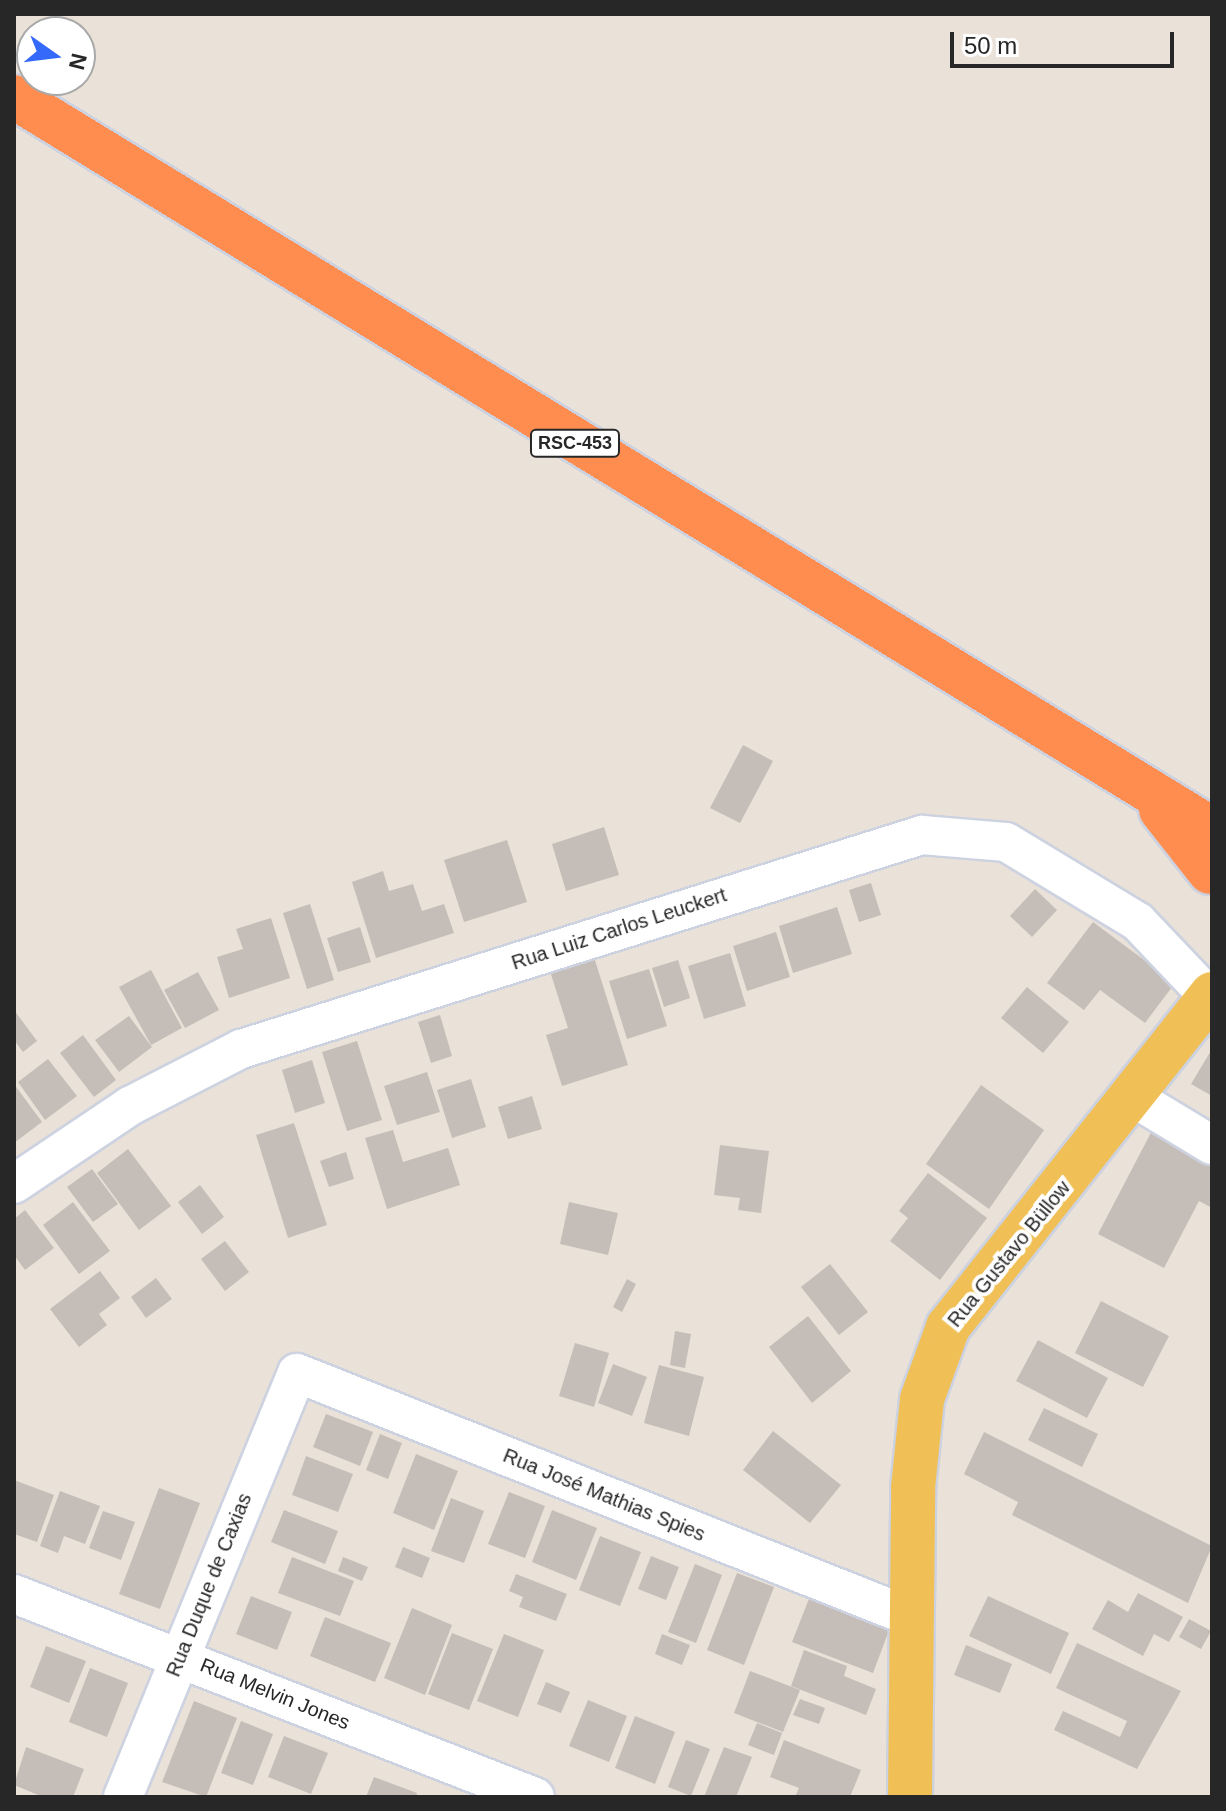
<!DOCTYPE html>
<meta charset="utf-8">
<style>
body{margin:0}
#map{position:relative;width:1226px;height:1811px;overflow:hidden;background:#eae1d8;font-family:Arial,sans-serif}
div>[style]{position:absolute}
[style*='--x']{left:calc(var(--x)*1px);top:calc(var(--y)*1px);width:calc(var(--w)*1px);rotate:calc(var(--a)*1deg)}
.building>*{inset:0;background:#c5beb8}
.roads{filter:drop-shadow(2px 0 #cdd2e0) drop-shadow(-2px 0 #cdd2e0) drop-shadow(0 2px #cdd2e0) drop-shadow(0 -2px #cdd2e0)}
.minor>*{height:38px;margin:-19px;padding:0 19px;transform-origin:19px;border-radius:19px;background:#fff}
.major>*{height:44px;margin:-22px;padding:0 22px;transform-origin:22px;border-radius:22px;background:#f0c057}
.highway>*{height:44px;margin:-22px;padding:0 22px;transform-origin:22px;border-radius:22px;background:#fe8d4f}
span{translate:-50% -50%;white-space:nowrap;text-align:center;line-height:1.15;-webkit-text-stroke:8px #fff;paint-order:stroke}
.shield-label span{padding:2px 6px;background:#fff;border:2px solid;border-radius:6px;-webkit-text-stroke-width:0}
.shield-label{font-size:18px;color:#272727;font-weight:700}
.street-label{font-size:20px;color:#272727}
.frame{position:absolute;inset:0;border:16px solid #272727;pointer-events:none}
.north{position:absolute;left:16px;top:16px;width:80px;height:80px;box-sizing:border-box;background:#fff;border:2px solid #a9a9a9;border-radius:50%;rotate:104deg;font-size:22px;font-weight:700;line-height:32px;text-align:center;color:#272727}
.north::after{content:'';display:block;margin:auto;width:28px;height:36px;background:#3569fa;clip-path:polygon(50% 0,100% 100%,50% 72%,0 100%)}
.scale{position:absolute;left:950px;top:32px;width:224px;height:36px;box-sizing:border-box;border:4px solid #272727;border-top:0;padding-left:10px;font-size:24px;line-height:28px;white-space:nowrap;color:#272727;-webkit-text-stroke:6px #fff;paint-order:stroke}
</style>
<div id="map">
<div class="building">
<div style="clip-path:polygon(743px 745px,773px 761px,740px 823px,710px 808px)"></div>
<div style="clip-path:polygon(604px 827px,619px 875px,566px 891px,552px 844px)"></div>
<div style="clip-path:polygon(507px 840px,527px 902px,464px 922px,444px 860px)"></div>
<div style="clip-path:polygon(383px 871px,389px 891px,413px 884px,422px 911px,444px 904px,454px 933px,376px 958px,352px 882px)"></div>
<div style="clip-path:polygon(871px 883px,881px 915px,859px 922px,849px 890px)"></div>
<div style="clip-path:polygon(1035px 889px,1057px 910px,1032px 937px,1010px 916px)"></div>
<div style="clip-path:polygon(310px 904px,334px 980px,307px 989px,283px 913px)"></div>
<div style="clip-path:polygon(837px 907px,852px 954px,793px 973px,779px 926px)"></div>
<div style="clip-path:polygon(271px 918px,290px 978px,229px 998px,217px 957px,243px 949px,236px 929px)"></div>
<div style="clip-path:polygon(1093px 922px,1175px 983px,1145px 1023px,1100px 990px,1084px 1010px,1047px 983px)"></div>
<div style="clip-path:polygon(360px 927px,371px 962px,338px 972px,327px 938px)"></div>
<div style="clip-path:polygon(776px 932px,790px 977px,747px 991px,733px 946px)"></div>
<div style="clip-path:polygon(730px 953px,746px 1006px,704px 1019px,688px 966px)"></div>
<div style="clip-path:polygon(593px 954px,628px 1065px,562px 1086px,546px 1035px,568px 1028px,549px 968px)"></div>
<div style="clip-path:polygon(678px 960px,690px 998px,664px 1007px,652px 968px)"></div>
<div style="clip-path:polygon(649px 969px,667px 1026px,627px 1039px,609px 981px)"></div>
<div style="clip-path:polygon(151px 970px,182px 1028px,151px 1045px,119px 987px)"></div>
<div style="clip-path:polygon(198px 972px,219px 1010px,185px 1028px,164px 990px)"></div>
<div style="clip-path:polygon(1027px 987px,1069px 1022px,1043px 1053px,1001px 1018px)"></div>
<div style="clip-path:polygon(14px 1010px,37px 1041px,23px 1052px,14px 1040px)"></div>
<div style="clip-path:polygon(440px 1015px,452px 1056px,431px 1063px,418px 1022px)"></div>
<div style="clip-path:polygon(129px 1016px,152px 1047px,119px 1072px,95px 1040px)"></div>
<div style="clip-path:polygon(83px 1035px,116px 1080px,94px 1097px,60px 1053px)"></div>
<div style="clip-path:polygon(357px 1041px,382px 1120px,347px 1131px,322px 1052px)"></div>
<div style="clip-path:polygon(1212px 1049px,1212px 1096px,1191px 1084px)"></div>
<div style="clip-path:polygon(48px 1059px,77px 1096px,45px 1120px,18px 1082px)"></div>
<div style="clip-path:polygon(312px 1060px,325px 1103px,295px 1113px,282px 1070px)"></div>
<div style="clip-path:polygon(427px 1072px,440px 1112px,397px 1125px,384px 1086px)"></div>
<div style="clip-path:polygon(471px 1079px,486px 1127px,452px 1138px,437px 1090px)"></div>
<div style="clip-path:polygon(14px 1084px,42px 1122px,14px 1143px)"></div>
<div style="clip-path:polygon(981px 1085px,1044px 1130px,989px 1209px,926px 1164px)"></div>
<div style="clip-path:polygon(532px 1096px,542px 1129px,508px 1139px,498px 1107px)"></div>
<div style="clip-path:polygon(294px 1123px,327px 1225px,288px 1238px,256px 1135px)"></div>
<div style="clip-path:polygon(1155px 1125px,1212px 1155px,1212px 1208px,1199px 1201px,1164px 1268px,1098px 1234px)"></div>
<div style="clip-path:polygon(393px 1130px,403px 1162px,448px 1148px,460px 1185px,387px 1209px,365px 1138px)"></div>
<div style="clip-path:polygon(720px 1145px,769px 1151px,761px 1213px,738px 1210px,740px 1198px,714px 1195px)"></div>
<div style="clip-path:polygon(128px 1149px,171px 1206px,139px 1230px,97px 1173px)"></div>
<div style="clip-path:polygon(346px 1152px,354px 1179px,329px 1187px,320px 1161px)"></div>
<div style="clip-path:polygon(92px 1169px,118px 1204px,93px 1222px,67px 1187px)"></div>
<div style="clip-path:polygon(928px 1173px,987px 1218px,940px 1280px,890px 1241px,908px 1218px,899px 1211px)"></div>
<div style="clip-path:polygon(200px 1185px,224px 1217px,202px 1234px,178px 1202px)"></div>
<div style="clip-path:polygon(73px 1202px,110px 1251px,79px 1274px,43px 1225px)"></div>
<div style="clip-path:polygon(569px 1202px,618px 1213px,608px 1255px,560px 1244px)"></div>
<div style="clip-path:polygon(25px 1210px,54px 1248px,25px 1270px,14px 1255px,14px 1219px)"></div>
<div style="clip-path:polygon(225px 1241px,249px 1272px,225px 1291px,201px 1259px)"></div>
<div style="clip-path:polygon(830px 1264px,868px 1312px,839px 1335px,801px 1287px)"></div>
<div style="clip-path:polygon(100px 1271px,120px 1298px,99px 1314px,107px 1325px,79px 1347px,50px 1309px)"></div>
<div style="clip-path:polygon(156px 1278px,172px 1299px,146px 1318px,131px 1297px)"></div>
<div style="clip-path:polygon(627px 1279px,636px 1284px,622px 1312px,613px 1307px)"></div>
<div style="clip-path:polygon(1101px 1301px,1169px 1336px,1143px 1387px,1075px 1353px)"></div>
<div style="clip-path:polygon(808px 1316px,851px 1371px,812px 1403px,769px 1347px)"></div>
<div style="clip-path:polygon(675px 1331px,691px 1334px,685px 1368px,670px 1365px)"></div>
<div style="clip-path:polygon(1038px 1340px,1108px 1378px,1087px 1418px,1016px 1381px)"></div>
<div style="clip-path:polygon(575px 1343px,609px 1353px,594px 1407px,559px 1396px)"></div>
<div style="clip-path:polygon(613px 1364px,647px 1377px,632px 1416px,598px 1403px)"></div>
<div style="clip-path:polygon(659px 1365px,704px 1377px,689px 1436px,644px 1423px)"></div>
<div style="clip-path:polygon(1044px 1408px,1098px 1434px,1082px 1467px,1028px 1440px)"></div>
<div style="clip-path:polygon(326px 1414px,373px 1432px,360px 1466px,313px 1447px)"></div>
<div style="clip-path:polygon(773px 1431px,841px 1485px,810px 1523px,743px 1470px)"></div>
<div style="clip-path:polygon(984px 1432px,1212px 1546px,1188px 1603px,1012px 1515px,1018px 1502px,964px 1474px)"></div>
<div style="clip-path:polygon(380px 1434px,402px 1443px,388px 1479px,366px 1470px)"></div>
<div style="clip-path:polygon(416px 1454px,458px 1471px,434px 1530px,393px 1513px)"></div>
<div style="clip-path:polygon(306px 1456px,353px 1474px,338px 1512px,292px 1495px)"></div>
<div style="clip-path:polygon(14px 1480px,54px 1495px,37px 1542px,14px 1534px)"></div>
<div style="clip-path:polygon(159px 1488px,200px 1503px,160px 1609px,119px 1594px)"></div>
<div style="clip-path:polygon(60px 1491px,100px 1506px,85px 1544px,64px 1536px,58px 1553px,40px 1546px)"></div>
<div style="clip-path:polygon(509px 1492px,545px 1506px,525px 1558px,488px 1544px)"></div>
<div style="clip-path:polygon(451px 1498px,484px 1511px,464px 1563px,431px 1551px)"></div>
<div style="clip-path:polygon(284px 1510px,338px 1531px,325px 1564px,271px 1542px)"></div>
<div style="clip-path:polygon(552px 1510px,597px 1528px,576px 1580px,532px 1562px)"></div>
<div style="clip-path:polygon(103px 1511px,135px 1522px,121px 1560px,89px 1548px)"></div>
<div style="clip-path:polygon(600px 1536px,641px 1552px,620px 1606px,579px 1590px)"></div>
<div style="clip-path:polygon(403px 1547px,430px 1558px,422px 1578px,395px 1567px)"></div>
<div style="clip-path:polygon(651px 1556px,679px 1567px,666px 1600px,638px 1589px)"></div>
<div style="clip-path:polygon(292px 1557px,354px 1581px,340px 1616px,278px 1593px)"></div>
<div style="clip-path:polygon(343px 1557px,368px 1567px,362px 1581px,338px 1571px)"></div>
<div style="clip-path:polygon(695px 1564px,722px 1575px,696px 1643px,668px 1632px)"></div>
<div style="clip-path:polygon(737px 1573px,774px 1587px,744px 1665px,707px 1650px)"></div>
<div style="clip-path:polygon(516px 1574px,567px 1594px,556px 1621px,519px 1607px,523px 1597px,509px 1591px)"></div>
<div style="clip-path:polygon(814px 1586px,894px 1617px,873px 1673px,792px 1642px)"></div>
<div style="clip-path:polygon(1138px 1593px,1183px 1617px,1169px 1642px,1154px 1634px,1143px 1656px,1092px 1629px,1108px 1600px,1128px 1612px)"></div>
<div style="clip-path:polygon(251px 1596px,292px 1612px,277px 1650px,236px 1634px)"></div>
<div style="clip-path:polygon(988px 1596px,1069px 1633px,1051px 1674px,969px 1636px)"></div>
<div style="clip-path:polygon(412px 1608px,452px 1625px,425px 1695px,384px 1678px)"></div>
<div style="clip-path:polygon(325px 1617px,391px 1643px,375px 1682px,310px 1656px)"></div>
<div style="clip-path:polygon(1189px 1619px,1211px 1631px,1201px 1649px,1179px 1637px)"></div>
<div style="clip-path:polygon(452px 1633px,493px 1649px,469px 1710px,428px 1694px)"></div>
<div style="clip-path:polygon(504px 1634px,544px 1650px,518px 1717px,477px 1701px)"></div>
<div style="clip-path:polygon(662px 1634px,690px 1645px,682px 1665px,655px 1654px)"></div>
<div style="clip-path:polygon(1077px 1643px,1181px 1691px,1137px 1769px,1054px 1730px,1063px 1711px,1120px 1737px,1127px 1721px,1056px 1688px)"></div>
<div style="clip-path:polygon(966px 1645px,1012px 1664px,1000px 1693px,954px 1675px)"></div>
<div style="clip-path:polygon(46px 1646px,86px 1661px,69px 1703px,30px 1687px)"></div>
<div style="clip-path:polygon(804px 1650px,847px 1666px,844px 1676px,876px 1689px,866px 1715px,791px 1686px)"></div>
<div style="clip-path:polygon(90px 1668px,128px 1683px,107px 1737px,69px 1722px)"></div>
<div style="clip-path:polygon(750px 1671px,800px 1690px,783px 1732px,734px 1713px)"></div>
<div style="clip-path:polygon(546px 1682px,570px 1692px,561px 1713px,537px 1704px)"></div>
<div style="clip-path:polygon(800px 1699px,825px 1708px,819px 1724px,793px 1715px)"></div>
<div style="clip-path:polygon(588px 1700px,627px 1716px,609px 1762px,569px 1746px)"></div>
<div style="clip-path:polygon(194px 1701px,237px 1718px,206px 1797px,162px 1782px)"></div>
<div style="clip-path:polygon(635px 1716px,675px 1732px,655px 1784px,615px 1768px)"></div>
<div style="clip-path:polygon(241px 1721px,273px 1734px,253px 1785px,221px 1773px)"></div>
<div style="clip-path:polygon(757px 1723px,782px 1733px,774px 1755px,748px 1745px)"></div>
<div style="clip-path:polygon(284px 1736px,328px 1753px,311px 1794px,268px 1777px)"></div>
<div style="clip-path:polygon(686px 1740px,710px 1749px,691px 1796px,668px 1787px)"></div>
<div style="clip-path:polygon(784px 1740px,861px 1770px,850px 1797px,795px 1797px,799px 1788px,770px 1777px)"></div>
<div style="clip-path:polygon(26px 1747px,84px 1769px,73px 1797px,43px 1797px,14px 1785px)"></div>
<div style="clip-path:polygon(724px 1747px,752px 1757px,736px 1797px,704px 1797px)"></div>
<div style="clip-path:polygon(374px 1777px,417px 1793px,416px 1797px,366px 1797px)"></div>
</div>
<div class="roads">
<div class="minor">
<div style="--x:1136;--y:1099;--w:89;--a:31.2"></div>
<div style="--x:14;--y:1184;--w:140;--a:-33.9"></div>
<div style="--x:130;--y:1106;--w:125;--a:-27.2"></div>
<div style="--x:241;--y:1049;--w:714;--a:-17.45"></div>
<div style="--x:922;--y:835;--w:84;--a:4.8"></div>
<div style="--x:1006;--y:842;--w:154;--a:31.2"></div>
<div style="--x:1138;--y:922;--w:105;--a:46.5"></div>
<div style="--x:14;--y:1594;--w:559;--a:21.29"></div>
<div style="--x:123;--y:1797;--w:458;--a:-67.7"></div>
<div style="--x:297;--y:1373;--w:661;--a:21.67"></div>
</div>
<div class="major">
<div style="--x:910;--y:1797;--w:309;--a:-89.4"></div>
<div style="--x:913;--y:1488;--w:89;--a:-84.2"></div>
<div style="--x:922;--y:1399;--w:77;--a:-70.1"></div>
<div style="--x:948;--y:1327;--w:425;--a:-51.6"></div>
</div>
<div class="highway">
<div style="--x:14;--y:97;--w:1404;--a:31.43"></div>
<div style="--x:1161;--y:810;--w:79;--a:51.7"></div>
</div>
</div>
<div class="shield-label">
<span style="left:575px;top:443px">RSC-453</span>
</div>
<div class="street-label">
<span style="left:619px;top:929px;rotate:-18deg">Rua Luiz Carlos Leuckert</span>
<span style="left:1009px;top:1254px;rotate:-51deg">Rua Gustavo Büllow</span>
<span style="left:604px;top:1495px;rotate:22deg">Rua José Mathias Spies</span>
<span style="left:209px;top:1585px;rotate:-68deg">Rua Duque de Caxias</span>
<span style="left:275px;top:1694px;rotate:22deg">Rua Melvin Jones</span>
</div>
<div class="frame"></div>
<div class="north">N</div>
<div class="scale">50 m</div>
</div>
